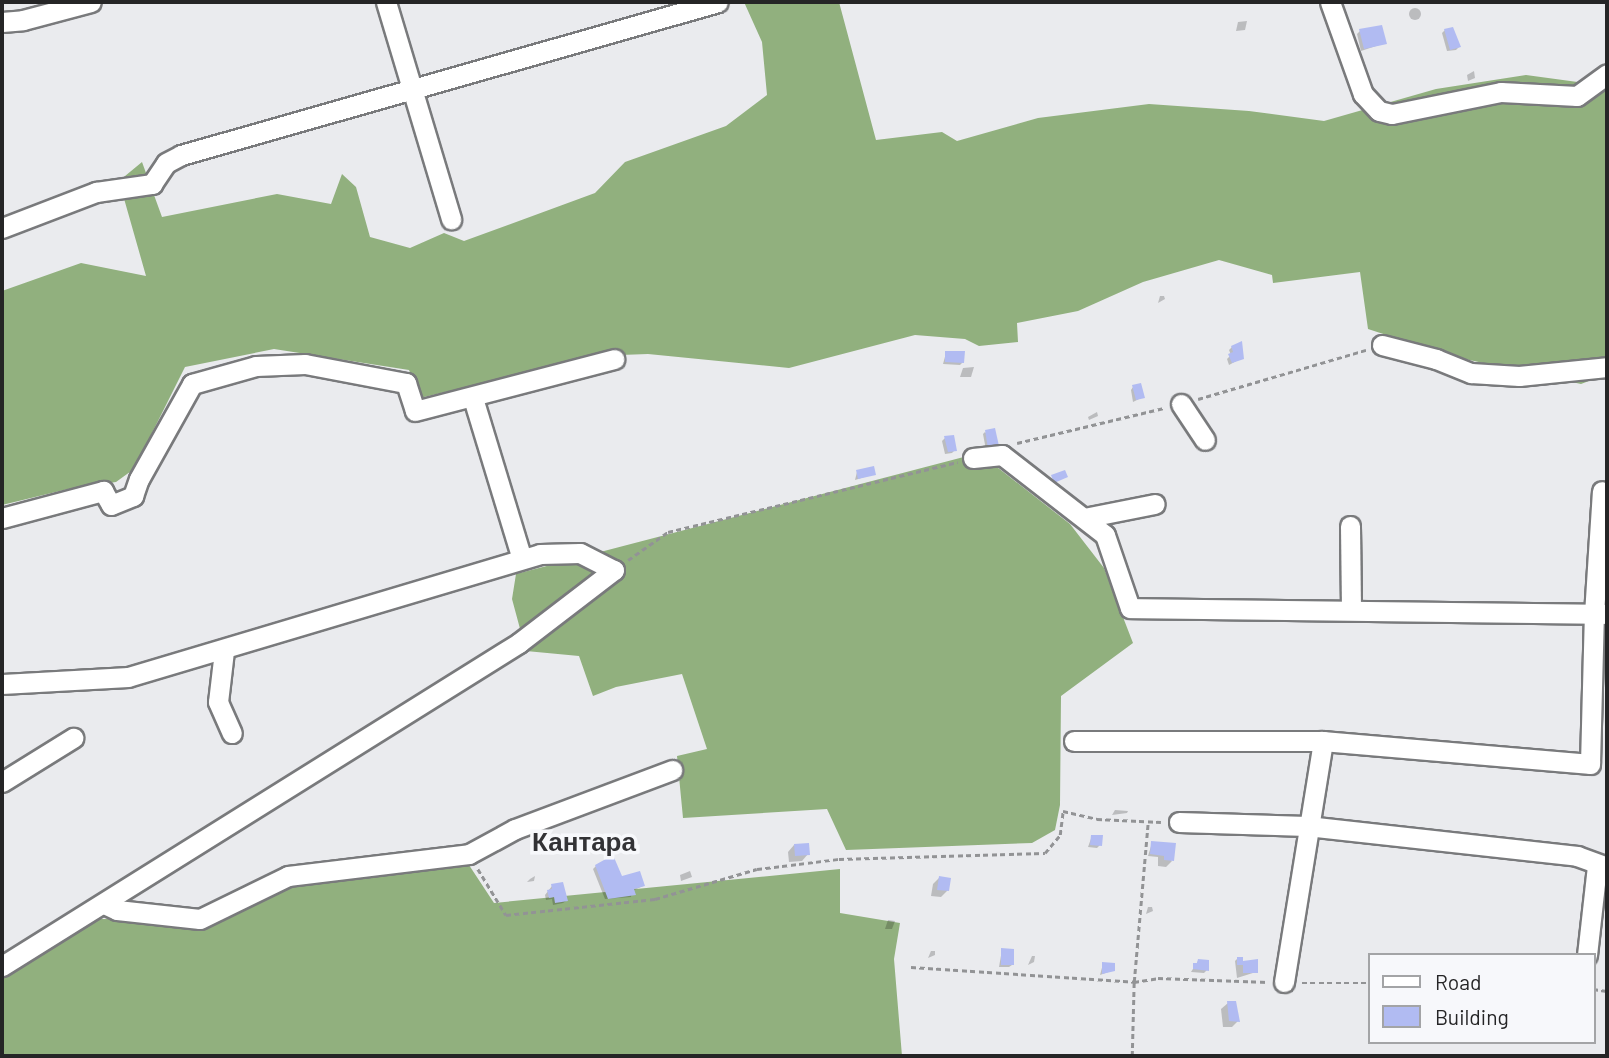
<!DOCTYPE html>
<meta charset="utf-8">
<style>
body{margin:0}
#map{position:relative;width:1609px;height:1058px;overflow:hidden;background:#eaebee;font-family:Barlow,sans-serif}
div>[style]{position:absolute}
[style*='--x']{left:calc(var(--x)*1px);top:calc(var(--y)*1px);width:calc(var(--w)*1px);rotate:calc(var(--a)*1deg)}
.forest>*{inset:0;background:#91b07e}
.shadow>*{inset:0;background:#0003}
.round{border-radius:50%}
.building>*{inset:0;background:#b1bbf2}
.path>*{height:2.5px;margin-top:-1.25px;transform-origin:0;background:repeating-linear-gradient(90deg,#929395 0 5px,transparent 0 8.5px)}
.roads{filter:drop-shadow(2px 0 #797a7c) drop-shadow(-2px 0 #797a7c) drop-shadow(0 2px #797a7c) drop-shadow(0 -2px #797a7c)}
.street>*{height:19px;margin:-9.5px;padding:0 9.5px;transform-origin:9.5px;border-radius:9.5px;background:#fff}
span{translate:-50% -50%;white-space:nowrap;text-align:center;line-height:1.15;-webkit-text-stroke:7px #f7f8fb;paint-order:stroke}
.neighbourhood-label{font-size:26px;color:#333336;font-weight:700}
.frame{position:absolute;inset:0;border:4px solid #252526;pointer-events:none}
.legend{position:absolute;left:1368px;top:953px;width:228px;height:91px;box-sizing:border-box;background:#f7f8fb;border:2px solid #a3a4a6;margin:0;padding:9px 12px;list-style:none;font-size:21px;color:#252526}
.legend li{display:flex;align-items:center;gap:14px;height:35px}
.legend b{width:35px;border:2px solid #a3a4a6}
</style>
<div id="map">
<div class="forest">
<div style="clip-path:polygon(744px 2px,839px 2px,876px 140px,942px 132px,957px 141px,1038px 118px,1149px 104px,1249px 111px,1324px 121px,1436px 89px,1526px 75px,1607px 86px,1607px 374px,1581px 384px,1451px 356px,1368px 329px,1360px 272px,1273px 283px,1272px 275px,1219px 260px,1143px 282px,1078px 311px,1017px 323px,1018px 342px,979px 346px,965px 339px,915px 335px,789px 368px,648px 354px,593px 356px,420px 398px,409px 370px,274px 349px,185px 367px,134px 469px,116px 482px,68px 489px,2px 505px,2px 291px,81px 263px,146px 276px,119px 181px,142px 162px,162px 217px,277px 194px,331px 204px,342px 174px,356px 187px,370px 237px,410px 248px,444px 233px,464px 241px,595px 193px,625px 162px,726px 126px,767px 95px,762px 42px)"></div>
<div style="clip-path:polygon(979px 453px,1070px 524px,1104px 568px,1133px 643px,1061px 696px,1060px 805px,1055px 830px,1032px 843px,846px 850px,827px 809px,683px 818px,677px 756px,707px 749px,682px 674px,616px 687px,593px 696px,579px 656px,526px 651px,512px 599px,516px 574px)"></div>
<div style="clip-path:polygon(467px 862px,494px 903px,840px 869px,840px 913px,900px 923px,894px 959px,902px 1056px,2px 1056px,2px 970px,86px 919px,200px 919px,295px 881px)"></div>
</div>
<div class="shadow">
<div class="round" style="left:1409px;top:8px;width:12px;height:12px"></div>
<div style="clip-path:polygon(1247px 21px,1245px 30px,1236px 31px,1238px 22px)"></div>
<div style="clip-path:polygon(1445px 30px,1459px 47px,1456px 50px,1447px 51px,1442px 33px)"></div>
<div style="clip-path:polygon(1360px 31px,1385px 43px,1361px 51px,1357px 34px)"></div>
<div style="clip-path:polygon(1474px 71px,1475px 78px,1468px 81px,1467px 75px)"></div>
<div style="clip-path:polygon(1160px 296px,1164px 296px,1165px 299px,1158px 303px)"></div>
<div style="clip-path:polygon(1232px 347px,1242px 358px,1229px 365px,1227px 359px,1231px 355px,1229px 350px)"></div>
<div style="clip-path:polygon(946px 353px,963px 362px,960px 365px,943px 364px)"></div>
<div style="clip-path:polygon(974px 367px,971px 377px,960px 377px,963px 368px)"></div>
<div style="clip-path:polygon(1133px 387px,1143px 397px,1133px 402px,1131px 390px)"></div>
<div style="clip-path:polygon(1097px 412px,1098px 416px,1089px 420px,1088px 417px)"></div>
<div style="clip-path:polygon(985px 432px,998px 446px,986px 450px,983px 434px)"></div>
<div style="clip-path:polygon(945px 438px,955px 450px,952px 453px,945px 454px,942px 441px)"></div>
<div style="clip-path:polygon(857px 472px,874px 474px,855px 480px)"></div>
<div style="clip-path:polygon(1115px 810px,1128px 811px,1127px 813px,1112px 815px)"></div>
<div style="clip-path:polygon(1092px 836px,1100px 845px,1097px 848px,1088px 847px)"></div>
<div style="clip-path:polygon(1152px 843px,1172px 861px,1166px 867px,1158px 866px,1158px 857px,1148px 856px)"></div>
<div style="clip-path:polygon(794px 845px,808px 854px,802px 861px,789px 862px,788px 852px)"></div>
<div style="clip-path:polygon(596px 866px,622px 878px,643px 886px,632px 891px,631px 897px,605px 899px,593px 869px)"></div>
<div style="clip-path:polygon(690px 871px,692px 877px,681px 881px,680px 875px)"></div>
<div style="clip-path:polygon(535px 876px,534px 881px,527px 882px,530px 879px)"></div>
<div style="clip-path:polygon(939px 878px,948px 890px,941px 897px,931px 896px,933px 884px)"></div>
<div style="clip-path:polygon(552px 886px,566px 901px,563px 903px,553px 905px,552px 899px,546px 900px,545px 895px)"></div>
<div style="clip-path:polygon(1148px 907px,1152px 907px,1153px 911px,1146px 914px)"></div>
<div style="clip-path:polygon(888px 920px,895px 921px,892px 929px,885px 929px)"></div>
<div style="clip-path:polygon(1002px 950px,1012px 965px,1009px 967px,999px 967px)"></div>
<div style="clip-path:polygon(931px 951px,935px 951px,935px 955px,928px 958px)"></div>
<div style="clip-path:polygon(1032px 956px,1035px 956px,1034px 962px,1028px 965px)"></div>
<div style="clip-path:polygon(1237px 959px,1241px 959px,1241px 965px,1243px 963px,1256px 972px,1237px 978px,1235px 961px)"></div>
<div style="clip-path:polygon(1198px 961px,1207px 970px,1204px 973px,1191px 972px)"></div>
<div style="clip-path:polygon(1103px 964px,1114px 970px,1100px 975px)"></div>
<div style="clip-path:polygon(1228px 1003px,1238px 1021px,1232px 1027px,1223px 1027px,1221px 1009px)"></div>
</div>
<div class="building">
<div style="clip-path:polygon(1382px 25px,1387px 44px,1364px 49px,1359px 29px)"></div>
<div style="clip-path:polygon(1453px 27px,1461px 47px,1450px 50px,1444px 29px)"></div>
<div style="clip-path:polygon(1242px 341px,1244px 359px,1232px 363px,1228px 354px,1233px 352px,1231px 346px)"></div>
<div style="clip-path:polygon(945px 351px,965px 351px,964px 363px,945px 362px)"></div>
<div style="clip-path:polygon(1141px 383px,1145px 398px,1136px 400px,1132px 385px)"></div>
<div style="clip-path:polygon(995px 428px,999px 446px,988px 449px,985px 430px)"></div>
<div style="clip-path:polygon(954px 435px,957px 451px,948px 452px,944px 436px)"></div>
<div style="clip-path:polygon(874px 466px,876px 475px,858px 479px,856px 470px)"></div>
<div style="clip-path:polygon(1065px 470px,1068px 477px,1054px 483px,1051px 475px)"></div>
<div style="clip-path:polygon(1091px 835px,1103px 835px,1102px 846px,1090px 845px)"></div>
<div style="clip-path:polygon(1151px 841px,1176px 843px,1174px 861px,1164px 860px,1164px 856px,1150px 854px)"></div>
<div style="clip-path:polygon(809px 843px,810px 855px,795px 856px,794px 844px)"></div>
<div style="clip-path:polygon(613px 855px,622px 876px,640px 871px,645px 886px,634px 889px,636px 895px,608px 899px,595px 865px)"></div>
<div style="clip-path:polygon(939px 876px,951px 878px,949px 891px,937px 890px)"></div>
<div style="clip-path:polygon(563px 882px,568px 901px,555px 903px,554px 897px,549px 898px,547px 890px,552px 889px,551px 884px)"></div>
<div style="clip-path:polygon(1001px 948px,1014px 949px,1014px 965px,1001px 965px)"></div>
<div style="clip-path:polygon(1237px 957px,1243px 957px,1243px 961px,1258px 959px,1258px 973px,1243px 973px,1243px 965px,1237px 965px)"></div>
<div style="clip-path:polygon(1198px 959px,1209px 960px,1209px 971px,1193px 969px,1193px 963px,1197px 963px)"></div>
<div style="clip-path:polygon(1102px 962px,1115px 963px,1115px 971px,1102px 974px)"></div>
<div style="clip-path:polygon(1227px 1001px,1236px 1001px,1240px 1022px,1229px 1021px)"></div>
</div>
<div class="path">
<div style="--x:1198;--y:399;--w:175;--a:-16.3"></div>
<div style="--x:1017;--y:443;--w:151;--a:-13.4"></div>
<div style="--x:628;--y:560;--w:49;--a:-35"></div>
<div style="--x:668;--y:532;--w:298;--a:-13.6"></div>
<div style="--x:478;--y:869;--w:54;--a:58.7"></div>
<div style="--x:506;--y:915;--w:150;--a:-6.1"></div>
<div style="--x:655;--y:899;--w:106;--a:-16.4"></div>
<div style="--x:757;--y:869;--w:83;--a:-7"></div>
<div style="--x:839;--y:859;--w:206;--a:-1.7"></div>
<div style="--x:1045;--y:853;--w:23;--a:-50"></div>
<div style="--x:1060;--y:835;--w:24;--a:-83"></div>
<div style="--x:1063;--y:811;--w:35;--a:13"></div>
<div style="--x:1097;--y:819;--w:64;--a:2.7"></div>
<div style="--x:911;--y:967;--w:224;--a:3.8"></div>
<div style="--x:1134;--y:982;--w:24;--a:-9"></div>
<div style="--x:1158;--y:978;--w:110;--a:2.1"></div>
<div style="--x:1302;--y:983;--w:67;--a:0"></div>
<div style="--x:1593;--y:989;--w:14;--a:8"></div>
<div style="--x:1132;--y:1056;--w:74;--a:-88.5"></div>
<div style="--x:1134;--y:982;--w:161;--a:-85"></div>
</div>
<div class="roads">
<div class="street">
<div style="--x:386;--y:2;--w:227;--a:73.3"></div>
<div style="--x:1330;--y:2;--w:98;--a:70.3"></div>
<div style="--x:1363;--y:94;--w:23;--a:47"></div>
<div style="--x:1379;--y:111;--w:13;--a:13"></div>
<div style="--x:1392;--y:114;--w:111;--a:-11.4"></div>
<div style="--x:1501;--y:92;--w:76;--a:3"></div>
<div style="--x:1577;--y:96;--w:37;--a:-36"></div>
<div style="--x:2;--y:22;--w:21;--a:-5"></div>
<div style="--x:23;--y:20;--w:70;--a:-14.8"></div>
<div style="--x:2;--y:228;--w:101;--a:-21"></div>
<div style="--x:96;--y:192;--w:57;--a:-8.1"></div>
<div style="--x:152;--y:184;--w:25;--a:-56"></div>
<div style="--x:166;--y:163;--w:17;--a:-28"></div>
<div style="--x:181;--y:155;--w:558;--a:-15.9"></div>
<div style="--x:1382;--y:345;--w:56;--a:14.5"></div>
<div style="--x:1436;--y:359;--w:38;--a:22"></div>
<div style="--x:1471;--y:373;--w:48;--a:3.6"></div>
<div style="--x:1519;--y:376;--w:88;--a:-5.8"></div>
<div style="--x:473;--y:398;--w:168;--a:73.1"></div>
<div style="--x:1181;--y:404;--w:43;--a:56.3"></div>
<div style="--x:973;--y:458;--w:29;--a:-6"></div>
<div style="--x:1002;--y:455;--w:130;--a:37.8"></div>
<div style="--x:1105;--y:535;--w:77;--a:71.1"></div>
<div style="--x:1130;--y:608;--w:476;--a:0.7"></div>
<div style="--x:2;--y:518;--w:105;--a:-15"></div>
<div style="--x:103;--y:491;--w:16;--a:60"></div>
<div style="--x:111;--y:505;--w:24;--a:-22"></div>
<div style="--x:133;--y:496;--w:18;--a:-71"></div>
<div style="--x:139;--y:479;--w:109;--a:-60.8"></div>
<div style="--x:192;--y:384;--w:66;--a:-15.7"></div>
<div style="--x:256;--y:366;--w:49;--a:-2.3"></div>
<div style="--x:305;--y:364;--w:103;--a:10.7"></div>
<div style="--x:406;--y:383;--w:29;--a:72"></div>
<div style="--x:415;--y:411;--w:206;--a:-14.6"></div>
<div style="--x:1084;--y:518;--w:72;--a:-11.2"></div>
<div style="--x:1350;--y:526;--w:84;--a:89.3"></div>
<div style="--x:224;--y:651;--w:51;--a:96.7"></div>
<div style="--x:218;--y:702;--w:34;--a:66"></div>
<div style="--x:2;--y:684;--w:126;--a:-3.2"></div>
<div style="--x:128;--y:677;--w:430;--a:-16.6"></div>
<div style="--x:540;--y:554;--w:40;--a:-1.4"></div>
<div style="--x:580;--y:553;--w:38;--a:27"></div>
<div style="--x:614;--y:570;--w:120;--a:142.5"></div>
<div style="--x:519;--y:643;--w:610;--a:148"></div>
<div style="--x:1074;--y:741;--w:249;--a:0"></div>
<div style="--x:2;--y:782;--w:84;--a:-31.8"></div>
<div style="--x:1179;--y:822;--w:128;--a:1.8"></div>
<div style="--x:1307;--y:826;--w:272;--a:6.3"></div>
<div style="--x:1577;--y:856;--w:32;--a:20"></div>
<div style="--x:104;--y:904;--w:14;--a:25"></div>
<div style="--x:117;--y:910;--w:83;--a:6.2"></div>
<div style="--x:200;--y:919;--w:98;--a:-26"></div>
<div style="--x:288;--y:876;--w:182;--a:-6.9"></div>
<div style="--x:469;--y:854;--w:52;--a:-28.5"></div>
<div style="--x:515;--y:829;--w:168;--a:-20.6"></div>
<div style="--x:1587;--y:955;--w:90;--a:-83.6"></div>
<div style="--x:1284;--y:982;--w:244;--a:-80.8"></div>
<div style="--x:1323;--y:741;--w:268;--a:4.9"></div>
<div style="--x:1590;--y:764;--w:150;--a:-88.5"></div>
<div style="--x:1594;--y:614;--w:123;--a:-86.3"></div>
</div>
</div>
<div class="neighbourhood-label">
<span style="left:584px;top:841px">Кантара</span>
</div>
<div class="frame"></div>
<ul class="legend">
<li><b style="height:9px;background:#fff"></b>Road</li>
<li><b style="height:19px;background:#b1bbf2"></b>Building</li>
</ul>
</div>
